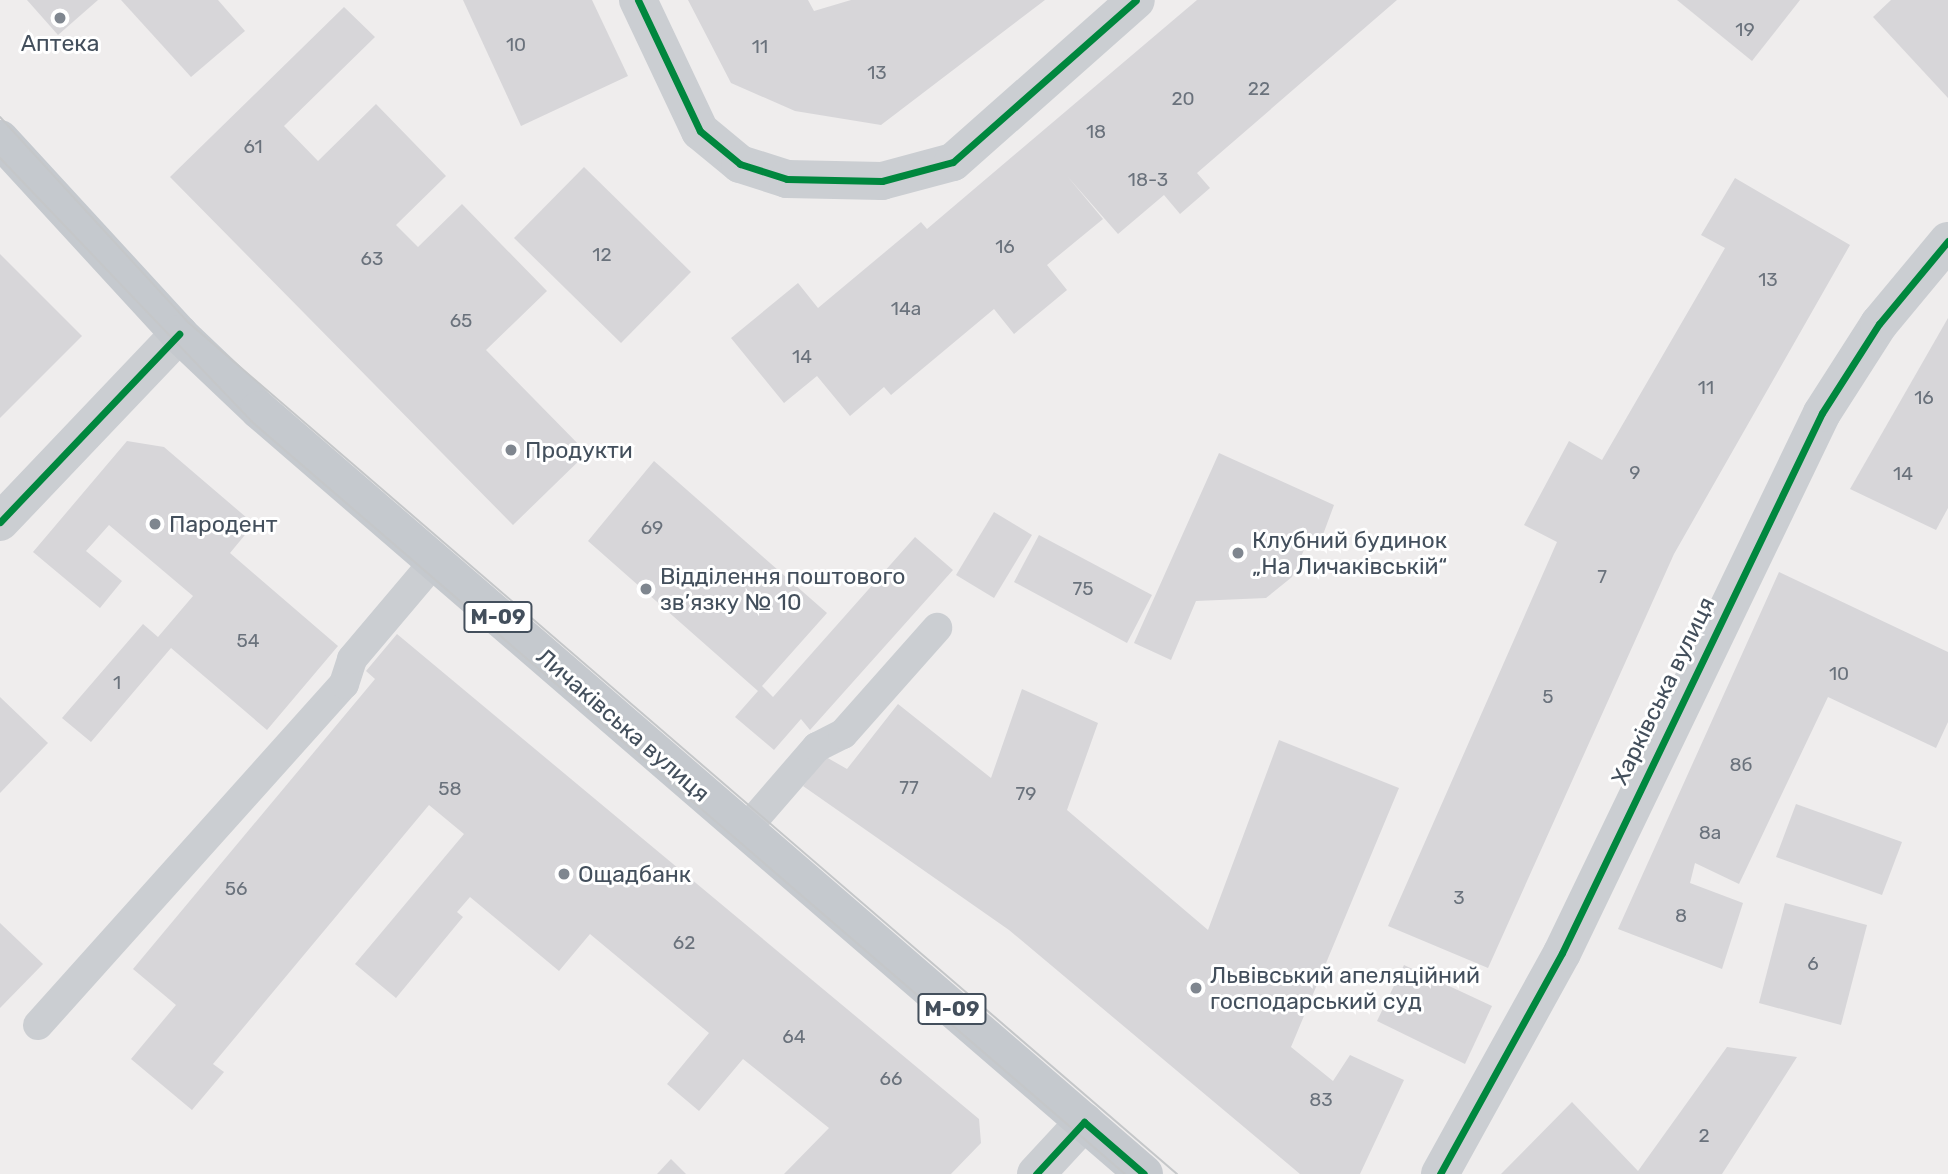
<!DOCTYPE html>
<meta charset="utf-8">
<style>
body{margin:0}
#map{position:relative;width:1948px;height:1174px;overflow:hidden;background:#efeded;font-family:Rubik,sans-serif}
div>[style]{position:absolute}
[style*='--x']{left:calc(var(--x)*1px);top:calc(var(--y)*1px);width:calc(var(--w)*1px);rotate:calc(var(--a)*1deg)}
.building>*{inset:0;background:#d7d6d9}
.service>*{height:30px;margin:-15px;padding:0 15px;transform-origin:15px;border-radius:15px;background:#cbced2}
.minor>*{height:38px;margin:-19px;padding:0 19px;transform-origin:19px;border-radius:19px;background:#cbced2}
.primary>*{height:38px;margin:-19px;padding:0 19px;transform-origin:19px;border-radius:19px;background:#c5c9ce}
.tram>*{height:2px;margin:-1px;padding:0 1px;transform-origin:1px;border-radius:1px;background:#c5c7c9}
.cycleway>*{height:7px;margin:-3.5px;padding:0 3.5px;transform-origin:3.5px;border-radius:3.5px;background:#00873e}
.dots>*{width:19px;height:19px;translate:-50% -50%;box-sizing:border-box;border:4px solid #fff;border-radius:50%}
span{translate:-50% -50%;white-space:nowrap;text-align:center;line-height:1.15;-webkit-text-stroke:6px #fff;paint-order:stroke}
.number-label{font-size:19px;color:#6a727c}
.number-label span{-webkit-text-stroke-width:0}
.shield-label span{padding:2px 5px;background:#fff;border:2px solid;border-radius:5px;-webkit-text-stroke-width:0}
.shield-label{font-size:21px;color:#434f5c;font-weight:700}
.poi-label{font-size:23px;color:#434f5c}
.left{translate:0 -50%;text-align:left}
.street-label{font-size:23px;color:#434f5c}
</style>
<div id="map">
<div class="building">
<div style="clip-path:polygon(27px 0,98px 0,58px 35px)"></div>
<div style="clip-path:polygon(121px 0,218px 0,245px 31px,191px 77px)"></div>
<div style="clip-path:polygon(463px 0,592px 0,628px 76px,521px 126px)"></div>
<div style="clip-path:polygon(688px 0,808px 0,814px 11px,851px 0,1045px 0,881px 125px,795px 111px,731px 83px)"></div>
<div style="clip-path:polygon(1197px 0,1397px 0,1197px 173px,1210px 188px,1180px 214px,1164px 195px,1118px 234px,1068px 177px,1103px 219px,1047px 265px,1067px 290px,1014px 334px,994px 309px,891px 395px,884px 387px,850px 416px,817px 376px,784px 403px,731px 338px,798px 283px,818px 308px,921px 222px,927px 229px)"></div>
<div style="clip-path:polygon(1677px 0,1800px 0,1752px 61px)"></div>
<div style="clip-path:polygon(1891px 0,1948px 0,1948px 98px,1873px 17px)"></div>
<div style="clip-path:polygon(344px 7px,375px 37px,284px 126px,318px 161px,376px 104px,446px 176px,396px 225px,418px 247px,462px 204px,547px 291px,486px 350px,587px 453px,513px 525px,170px 177px)"></div>
<div style="clip-path:polygon(584px 167px,691px 272px,621px 343px,514px 238px)"></div>
<div style="clip-path:polygon(1735px 178px,1850px 245px,1674px 554px,1488px 968px,1388px 926px,1557px 542px,1524px 525px,1569px 441px,1602px 460px,1725px 248px,1701px 235px)"></div>
<div style="clip-path:polygon(0 254px,82px 336px,0 418px)"></div>
<div style="clip-path:polygon(1948px 318px,1948px 508px,1936px 530px,1850px 489px)"></div>
<div style="clip-path:polygon(127px 441px,164px 447px,254px 524px,230px 553px,338px 646px,267px 730px,171px 648px,91px 742px,62px 718px,143px 624px,158px 637px,193px 596px,109px 525px,86px 551px,122px 581px,100px 608px,33px 552px)"></div>
<div style="clip-path:polygon(1219px 453px,1334px 505px,1318px 548px,1307px 543px,1292px 577px,1266px 598px,1196px 601px,1171px 660px,1134px 643px)"></div>
<div style="clip-path:polygon(654px 461px,827px 613px,762px 686px,773px 697px,915px 537px,953px 570px,810px 730px,801px 719px,774px 750px,735px 717px,758px 691px,588px 541px)"></div>
<div style="clip-path:polygon(994px 512px,1032px 535px,994px 598px,956px 575px)"></div>
<div style="clip-path:polygon(1039px 535px,1152px 595px,1127px 643px,1014px 582px)"></div>
<div style="clip-path:polygon(1779px 572px,1948px 652px,1948px 722px,1936px 748px,1828px 697px,1739px 884px,1695px 863px,1690px 883px,1743px 903px,1722px 969px,1618px 929px)"></div>
<div style="clip-path:polygon(397px 634px,979px 1119px,981px 1143px,951px 1174px,784px 1174px,829px 1128px,743px 1059px,699px 1111px,667px 1084px,709px 1033px,590px 934px,559px 971px,470px 897px,457px 912px,463px 917px,396px 998px,355px 964px,464px 834px,429px 805px,213px 1064px,224px 1072px,192px 1110px,131px 1059px,176px 1005px,133px 969px,375px 679px,366px 671px)"></div>
<div style="clip-path:polygon(1022px 689px,1098px 723px,1067px 810px,1208px 930px,1279px 740px,1399px 788px,1291px 1047px,1333px 1081px,1350px 1055px,1404px 1080px,1360px 1174px,1300px 1174px,1009px 930px,803px 786px,826px 757px,847px 769px,898px 704px,991px 778px)"></div>
<div style="clip-path:polygon(0 697px,48px 743px,0 793px)"></div>
<div style="clip-path:polygon(1796px 804px,1902px 842px,1882px 895px,1776px 857px)"></div>
<div style="clip-path:polygon(1785px 903px,1867px 925px,1841px 1025px,1759px 1003px)"></div>
<div style="clip-path:polygon(0 923px,43px 964px,0 1008px)"></div>
<div style="clip-path:polygon(1404px 965px,1492px 1006px,1465px 1064px,1377px 1021px)"></div>
<div style="clip-path:polygon(1727px 1047px,1797px 1057px,1722px 1174px,1501px 1174px,1572px 1102px,1638px 1171px)"></div>
<div style="clip-path:polygon(671px 1159px,686px 1174px,657px 1174px)"></div>
</div>
<div class="service">
<div style="--x:745;--y:830;--w:110;--a:-49.1"></div>
<div style="--x:817;--y:747;--w:29;--a:-27"></div>
<div style="--x:843;--y:734;--w:142;--a:-48.4"></div>
<div style="--x:38;--y:1025;--w:458;--a:-48.1"></div>
<div style="--x:344;--y:684;--w:26;--a:-72"></div>
<div style="--x:352;--y:659;--w:127;--a:-49.8"></div>
</div>
<div class="minor">
<div style="--x:638;--y:0;--w:145;--a:64.7"></div>
<div style="--x:700;--y:131;--w:52;--a:39.5"></div>
<div style="--x:740;--y:164;--w:49;--a:17.7"></div>
<div style="--x:787;--y:179;--w:95;--a:1.2"></div>
<div style="--x:882;--y:181;--w:73;--a:-15"></div>
<div style="--x:953;--y:162;--w:244;--a:-41.5"></div>
<div style="--x:0;--y:522;--w:260;--a:-46.4"></div>
<div style="--x:1036;--y:1174;--w:71;--a:-47.3"></div>
<div style="--x:1440;--y:1174;--w:252;--a:-61.1"></div>
<div style="--x:1562;--y:953;--w:599;--a:-64.29"></div>
<div style="--x:1822;--y:413;--w:106;--a:-57.4"></div>
<div style="--x:1879;--y:324;--w:108;--a:-50.3"></div>
</div>
<div class="primary">
<div style="--x:0;--y:139;--w:265;--a:47.4"></div>
<div style="--x:179;--y:334;--w:110;--a:43.5"></div>
<div style="--x:259;--y:410;--w:1169;--a:40.8"></div>
</div>
<div class="tram">
<div style="--x:0;--y:117;--w:280;--a:47.5"></div>
<div style="--x:189;--y:323;--w:1304;--a:40.74"></div>
<div style="--x:0;--y:158;--w:364;--a:46.3"></div>
<div style="--x:251;--y:421;--w:1154;--a:40.75"></div>
</div>
<div class="cycleway">
<div style="--x:638;--y:0;--w:145;--a:64.7"></div>
<div style="--x:700;--y:131;--w:52;--a:39.5"></div>
<div style="--x:740;--y:164;--w:49;--a:17.7"></div>
<div style="--x:787;--y:179;--w:95;--a:1.2"></div>
<div style="--x:882;--y:181;--w:73;--a:-15"></div>
<div style="--x:953;--y:162;--w:244;--a:-41.5"></div>
<div style="--x:0;--y:522;--w:260;--a:-46.4"></div>
<div style="--x:1036;--y:1174;--w:71;--a:-47.3"></div>
<div style="--x:1084;--y:1122;--w:79;--a:40.9"></div>
<div style="--x:1440;--y:1174;--w:252;--a:-61.1"></div>
<div style="--x:1562;--y:953;--w:599;--a:-64.29"></div>
<div style="--x:1822;--y:413;--w:106;--a:-57.4"></div>
<div style="--x:1879;--y:324;--w:108;--a:-50.3"></div>
</div>
<div class="dots">
<div style="left:60px;top:18px;background:#7f868f"></div>
<div style="left:511px;top:450px;background:#7f868f"></div>
<div style="left:155px;top:524px;background:#7f868f"></div>
<div style="left:1238px;top:553px;background:#7f868f"></div>
<div style="left:646px;top:589px;background:#7f868f"></div>
<div style="left:564px;top:874px;background:#7f868f"></div>
<div style="left:1196px;top:988px;background:#7f868f"></div>
</div>
<div class="number-label">
<span style="left:1745px;top:30px">19</span>
<span style="left:516px;top:45px">10</span>
<span style="left:760px;top:47px">11</span>
<span style="left:877px;top:73px">13</span>
<span style="left:1259px;top:89px">22</span>
<span style="left:1183px;top:99px">20</span>
<span style="left:1096px;top:132px">18</span>
<span style="left:253px;top:147px">61</span>
<span style="left:1148px;top:180px">18-3</span>
<span style="left:1005px;top:247px">16</span>
<span style="left:602px;top:255px">12</span>
<span style="left:372px;top:259px">63</span>
<span style="left:1768px;top:280px">13</span>
<span style="left:906px;top:309px">14а</span>
<span style="left:461px;top:321px">65</span>
<span style="left:802px;top:357px">14</span>
<span style="left:1706px;top:388px">11</span>
<span style="left:1924px;top:398px">16</span>
<span style="left:1635px;top:473px">9</span>
<span style="left:1903px;top:474px">14</span>
<span style="left:652px;top:528px">69</span>
<span style="left:1602px;top:577px">7</span>
<span style="left:1083px;top:589px">75</span>
<span style="left:248px;top:641px">54</span>
<span style="left:1839px;top:674px">10</span>
<span style="left:117px;top:683px">1</span>
<span style="left:1548px;top:697px">5</span>
<span style="left:1741px;top:765px">8б</span>
<span style="left:909px;top:788px">77</span>
<span style="left:450px;top:789px">58</span>
<span style="left:1026px;top:794px">79</span>
<span style="left:1710px;top:833px">8а</span>
<span style="left:236px;top:889px">56</span>
<span style="left:1459px;top:898px">3</span>
<span style="left:1681px;top:916px">8</span>
<span style="left:684px;top:943px">62</span>
<span style="left:1813px;top:964px">6</span>
<span style="left:794px;top:1037px">64</span>
<span style="left:891px;top:1079px">66</span>
<span style="left:1321px;top:1100px">83</span>
<span style="left:1704px;top:1136px">2</span>
</div>
<div class="shield-label">
<span style="left:498px;top:617px">М-09</span>
<span style="left:952px;top:1009px">М-09</span>
</div>
<div class="poi-label">
<span style="left:60px;top:43px">Аптека</span>
<span class="left" style="left:525px;top:450px">Продукти</span>
<span class="left" style="left:169px;top:524px">Пародент</span>
<span class="left" style="left:1252px;top:553px">Клубний будинок<br>„На Личаківській“</span>
<span class="left" style="left:660px;top:589px">Відділення поштового<br>зв’язку № 10</span>
<span class="left" style="left:578px;top:874px">Ощадбанк</span>
<span class="left" style="left:1210px;top:988px">Львівський апеляційний<br>господарський суд</span>
</div>
<div class="street-label">
<span style="left:1663px;top:691px;rotate:-64deg">Харківська вулиця</span>
<span style="left:623px;top:725px;rotate:41deg">Личаківська вулиця</span>
</div>
</div>
